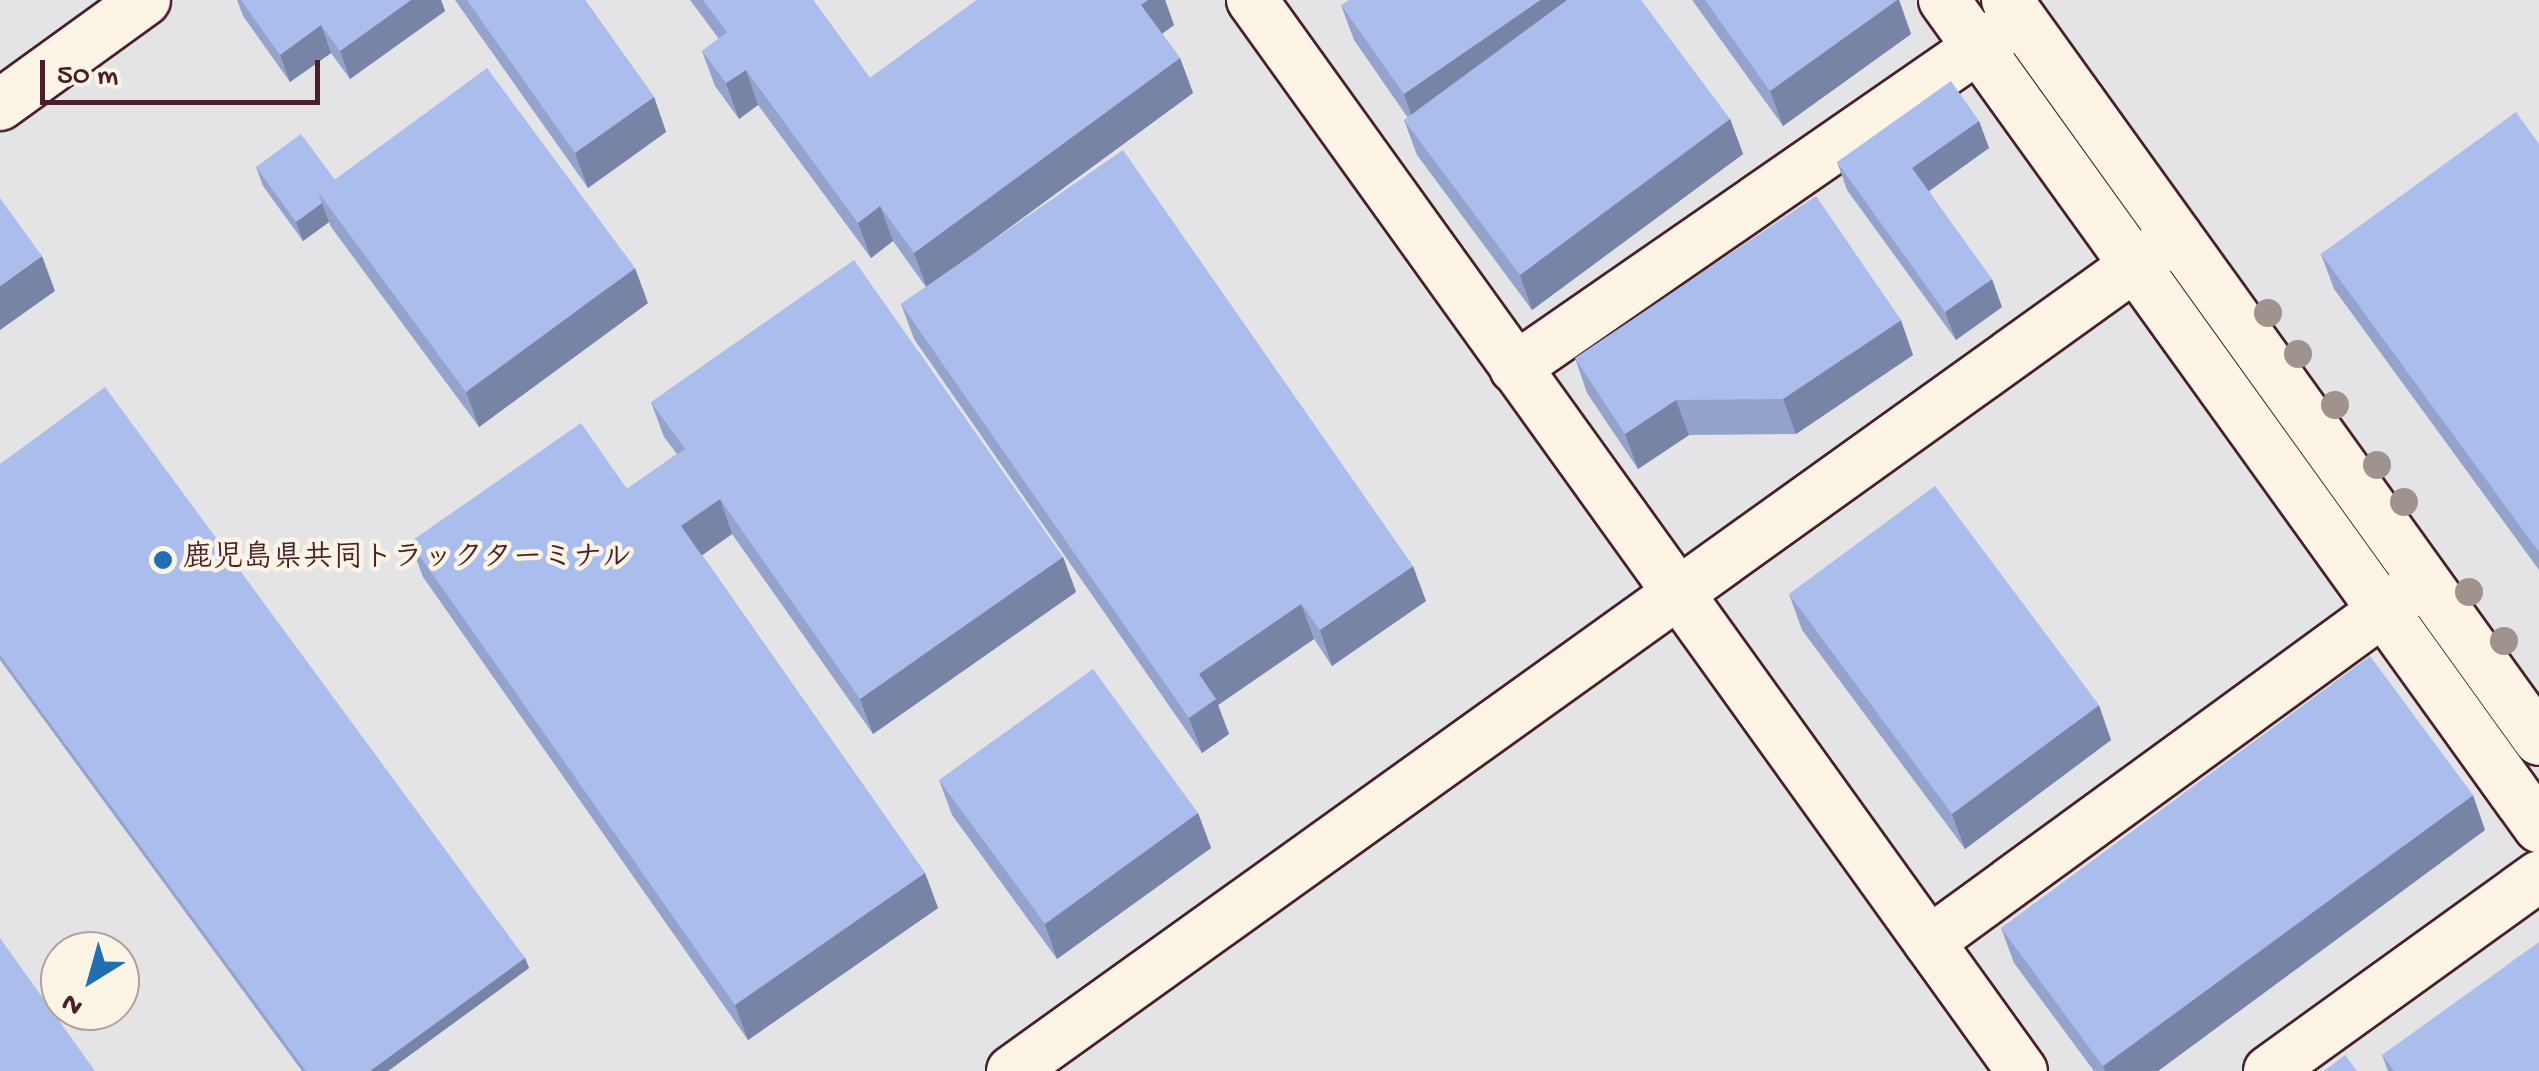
<!DOCTYPE html>
<meta charset="utf-8">
<style>
body{margin:0}
#map{position:relative;width:2539px;height:1071px;overflow:hidden;background:#e4e4e7;font-family:"Gochi Hand","Klee One",sans-serif}
div>[style]{position:absolute}
[style*='--x']{left:calc(var(--x)*1px);top:calc(var(--y)*1px);width:calc(var(--w)*1px);rotate:calc(var(--a)*1deg)}
.roads{filter:drop-shadow(2px 0 #4a1f2b) drop-shadow(-2px 0 #4a1f2b) drop-shadow(0 2px #4a1f2b) drop-shadow(0 -2px #4a1f2b)}
.minor>*{height:50px;margin:-25px;padding:0 25px;transform-origin:25px;border-radius:25px;background:#fcf5e5}
.trees>*{width:28px;height:28px;margin:-14px;border-radius:50%;background:#a0928d}
.wall>*{inset:0;background:#93a3cb}
.shaded-wall>*{inset:0;background:#7884a5}
.building>*{inset:0;background:#abbdec}
.dots>*{width:28px;height:28px;translate:-50% -50%;box-sizing:border-box;border:5px solid #fcf5e5;border-radius:50%}
span{translate:-50% -50%;white-space:nowrap;text-align:center;line-height:1.15;-webkit-text-stroke:9px #fcf5e5;paint-order:stroke}
.poi-label{font-size:30px;color:#4a1f2b;font-weight:700}
.left{translate:0 -50%;text-align:left}
.north{position:absolute;left:40px;top:931px;width:100px;height:100px;box-sizing:border-box;background:#fcf5e5;border:2px solid #b59f9b;border-radius:50%;rotate:217deg;font-size:28px;font-weight:700;line-height:40px;text-align:center;color:#4a1f2b}
.north::after{content:'';display:block;margin:auto;width:35px;height:45px;background:#1f6fb2;clip-path:polygon(50% 0,100% 100%,50% 72%,0 100%)}
.scale{position:absolute;left:40px;top:60px;width:280px;height:45px;box-sizing:border-box;border:5px solid #4a1f2b;border-top:0;padding-left:12px;font-size:30px;line-height:35px;white-space:nowrap;color:#4a1f2b;-webkit-text-stroke:8px #fcf5e5;paint-order:stroke}
</style>
<div id="map">
<div class="roads">
<div class="minor">
<div style="--x:1252;--y:0;--w:1319;--a:54.29"></div>
<div style="--x:1944;--y:0;--w:1019;--a:54.27"></div>
<div style="--x:2007;--y:0;--w:911;--a:54.29"></div>
<div style="--x:0;--y:105;--w:179;--a:-35.9"></div>
<div style="--x:1515;--y:368;--w:596;--a:-34.68"></div>
<div style="--x:1929;--y:942;--w:595;--a:-36.12"></div>
<div style="--x:1012;--y:1071;--w:1433;--a:-35.65"></div>
<div style="--x:2269;--y:1071;--w:333;--a:-35.8"></div>
</div>
</div>
<div class="trees">
<div style="left:2268px;top:313px"></div>
<div style="left:2298px;top:354px"></div>
<div style="left:2335px;top:405px"></div>
<div style="left:2377px;top:465px"></div>
<div style="left:2404px;top:502px"></div>
<div style="left:2469px;top:592px"></div>
<div style="left:2504px;top:641px"></div>
</div>
<div class="wall">
<div style="clip-path:polygon(237px 0,441px 0,445px 11px,350px 79px,331px 53px,290px 82px,243px 16px)"></div>
<div style="clip-path:polygon(455px 0,585px 0,654px 97px,666px 132px,588px 188px)"></div>
<div style="clip-path:polygon(690px 0,813px 0,870px 78px,977px 0,1165px 0,1174px 25px,1162px 34px,1180px 58px,1193px 93px,979px 250px,1426px 601px,1332px 666px,1314px 639px,1218px 705px,1229px 734px,1202px 753px,914px 339px,901px 304px,926px 287px,893px 241px,871px 258px,758px 105px,739px 119px,715px 86px,702px 51px,719px 39px)"></div>
<div style="clip-path:polygon(1692px 0,1899px 0,1911px 34px,1783px 126px)"></div>
<div style="clip-path:polygon(1341px 5px,1730px 119px,1743px 154px,1532px 310px,1417px 155px,1404px 120px,1408px 118px,1354px 40px)"></div>
<div style="clip-path:polygon(1979px 121px,1989px 148px,1929px 191px,2002px 307px,1956px 340px,1847px 190px,1837px 162px)"></div>
<div style="clip-path:polygon(2539px 144px,2539px 570px,2334px 289px,2321px 254px)"></div>
<div style="clip-path:polygon(256px 167px,335px 180px,648px 303px,479px 427px,331px 227px,329px 222px,303px 241px,263px 186px)"></div>
<div style="clip-path:polygon(1913px 355px,1796px 434px,1689px 435px,1638px 469px,1587px 393px,1575px 358px)"></div>
<div style="clip-path:polygon(651px 402px,1063px 557px,1076px 592px,873px 734px,732px 534px,702px 555px,925px 873px,938px 908px,748px 1040px,423px 577px,410px 542px,627px 489px,677px 454px,664px 437px)"></div>
<div style="clip-path:polygon(0 464px,525px 958px,529px 968px,388px 1071px,302px 1071px,0 660px)"></div>
<div style="clip-path:polygon(1789px 594px,2111px 740px,1965px 849px,1802px 630px)"></div>
<div style="clip-path:polygon(939px 780px,1198px 813px,1211px 848px,1057px 959px,952px 815px)"></div>
<div style="clip-path:polygon(2485px 830px,2158px 1071px,2094px 1071px,2014px 963px,2001px 928px)"></div>
<div style="clip-path:polygon(2382px 1055px,2539px 1071px,2388px 1071px)"></div>
</div>
<div class="shaded-wall">
<div style="clip-path:polygon(411px 0,441px 0,445px 11px,350px 79px,340px 51px)"></div>
<div style="clip-path:polygon(1148px 0,1165px 0,1174px 25px,1153px 40px,1141px 5px)"></div>
<div style="clip-path:polygon(1540px 0,1603px 0,1416px 129px,1404px 94px)"></div>
<div style="clip-path:polygon(1897px 0,1899px 0,1911px 34px,1783px 126px,1770px 91px)"></div>
<div style="clip-path:polygon(321px 25px,331px 53px,290px 82px,280px 55px)"></div>
<div style="clip-path:polygon(1180px 58px,1193px 93px,927px 288px,914px 253px)"></div>
<div style="clip-path:polygon(746px 70px,758px 105px,739px 119px,726px 83px)"></div>
<div style="clip-path:polygon(654px 97px,666px 132px,588px 188px,575px 153px)"></div>
<div style="clip-path:polygon(1730px 119px,1743px 154px,1532px 310px,1520px 275px)"></div>
<div style="clip-path:polygon(1979px 121px,1989px 148px,1922px 196px,1912px 168px)"></div>
<div style="clip-path:polygon(322px 203px,329px 222px,303px 241px,296px 222px)"></div>
<div style="clip-path:polygon(880px 206px,893px 241px,871px 258px,858px 223px)"></div>
<div style="clip-path:polygon(42px 256px,55px 291px,0 330px,0 286px)"></div>
<div style="clip-path:polygon(635px 268px,648px 303px,479px 427px,466px 392px)"></div>
<div style="clip-path:polygon(1992px 279px,2002px 307px,1956px 340px,1945px 312px)"></div>
<div style="clip-path:polygon(1901px 320px,1913px 355px,1796px 434px,1783px 399px)"></div>
<div style="clip-path:polygon(1676px 400px,1689px 435px,1638px 469px,1625px 434px)"></div>
<div style="clip-path:polygon(720px 499px,732px 534px,694px 561px,681px 526px)"></div>
<div style="clip-path:polygon(1063px 557px,1076px 592px,873px 734px,860px 699px)"></div>
<div style="clip-path:polygon(1413px 566px,1426px 601px,1332px 666px,1320px 630px)"></div>
<div style="clip-path:polygon(1301px 604px,1314px 639px,1218px 705px,1229px 734px,1202px 753px,1189px 718px,1199px 674px)"></div>
<div style="clip-path:polygon(2099px 705px,2111px 740px,1965px 849px,1952px 814px)"></div>
<div style="clip-path:polygon(2473px 795px,2485px 830px,2158px 1071px,2105px 1071px,2103px 1066px)"></div>
<div style="clip-path:polygon(1198px 813px,1211px 848px,1057px 959px,1045px 924px)"></div>
<div style="clip-path:polygon(925px 873px,938px 908px,748px 1040px,735px 1005px)"></div>
<div style="clip-path:polygon(525px 958px,529px 968px,388px 1071px,370px 1071px)"></div>
</div>
<div class="building">
<div style="clip-path:polygon(241px 0,411px 0,340px 51px,321px 25px,280px 55px)"></div>
<div style="clip-path:polygon(467px 0,585px 0,654px 97px,575px 153px)"></div>
<div style="clip-path:polygon(703px 0,813px 0,870px 78px,977px 0,1148px 0,1141px 5px,1180px 58px,914px 253px,880px 206px,858px 223px,746px 70px,726px 83px,702px 51px,727px 32px)"></div>
<div style="clip-path:polygon(1349px 0,1540px 0,1404px 94px,1341px 5px)"></div>
<div style="clip-path:polygon(1567px 0,1641px 0,1730px 119px,1520px 275px,1404px 120px)"></div>
<div style="clip-path:polygon(1705px 0,1897px 0,1770px 91px)"></div>
<div style="clip-path:polygon(487px 68px,635px 268px,466px 392px,318px 192px)"></div>
<div style="clip-path:polygon(1951px 81px,1979px 121px,1912px 168px,1992px 279px,1945px 312px,1837px 162px)"></div>
<div style="clip-path:polygon(2516px 112px,2539px 144px,2539px 552px,2321px 254px)"></div>
<div style="clip-path:polygon(301px 134px,335px 180px,318px 192px,322px 203px,296px 222px,256px 167px)"></div>
<div style="clip-path:polygon(1123px 150px,1413px 566px,1320px 630px,1301px 604px,1199px 674px,1216px 699px,1189px 718px,901px 304px)"></div>
<div style="clip-path:polygon(1816px 196px,1901px 320px,1783px 399px,1676px 400px,1625px 434px,1575px 358px)"></div>
<div style="clip-path:polygon(0 198px,42px 256px,0 286px)"></div>
<div style="clip-path:polygon(854px 260px,1063px 557px,860px 699px,720px 499px,681px 526px,925px 873px,735px 1005px,410px 542px,581px 423px,627px 489px,685px 449px,651px 402px)"></div>
<div style="clip-path:polygon(105px 387px,525px 958px,370px 1071px,306px 1071px,0 655px,0 464px)"></div>
<div style="clip-path:polygon(1935px 486px,2099px 705px,1952px 814px,1789px 594px)"></div>
<div style="clip-path:polygon(2370px 656px,2473px 795px,2103px 1066px,2001px 928px)"></div>
<div style="clip-path:polygon(1093px 669px,1198px 813px,1045px 924px,939px 780px)"></div>
<div style="clip-path:polygon(0 938px,95px 1071px,0 1071px)"></div>
<div style="clip-path:polygon(2539px 942px,2539px 1071px,2394px 1071px,2382px 1055px)"></div>
<div style="clip-path:polygon(2345px 1055px,2357px 1071px,2324px 1071px)"></div>
</div>
<div class="dots">
<div style="left:163px;top:560px;background:#1f6fb2"></div>
</div>
<div class="poi-label">
<span class="left" style="left:183px;top:560px">鹿児島県共同トラックターミナル</span>
</div>
<div class="north">N</div>
<div class="scale">50 m</div>
</div>
